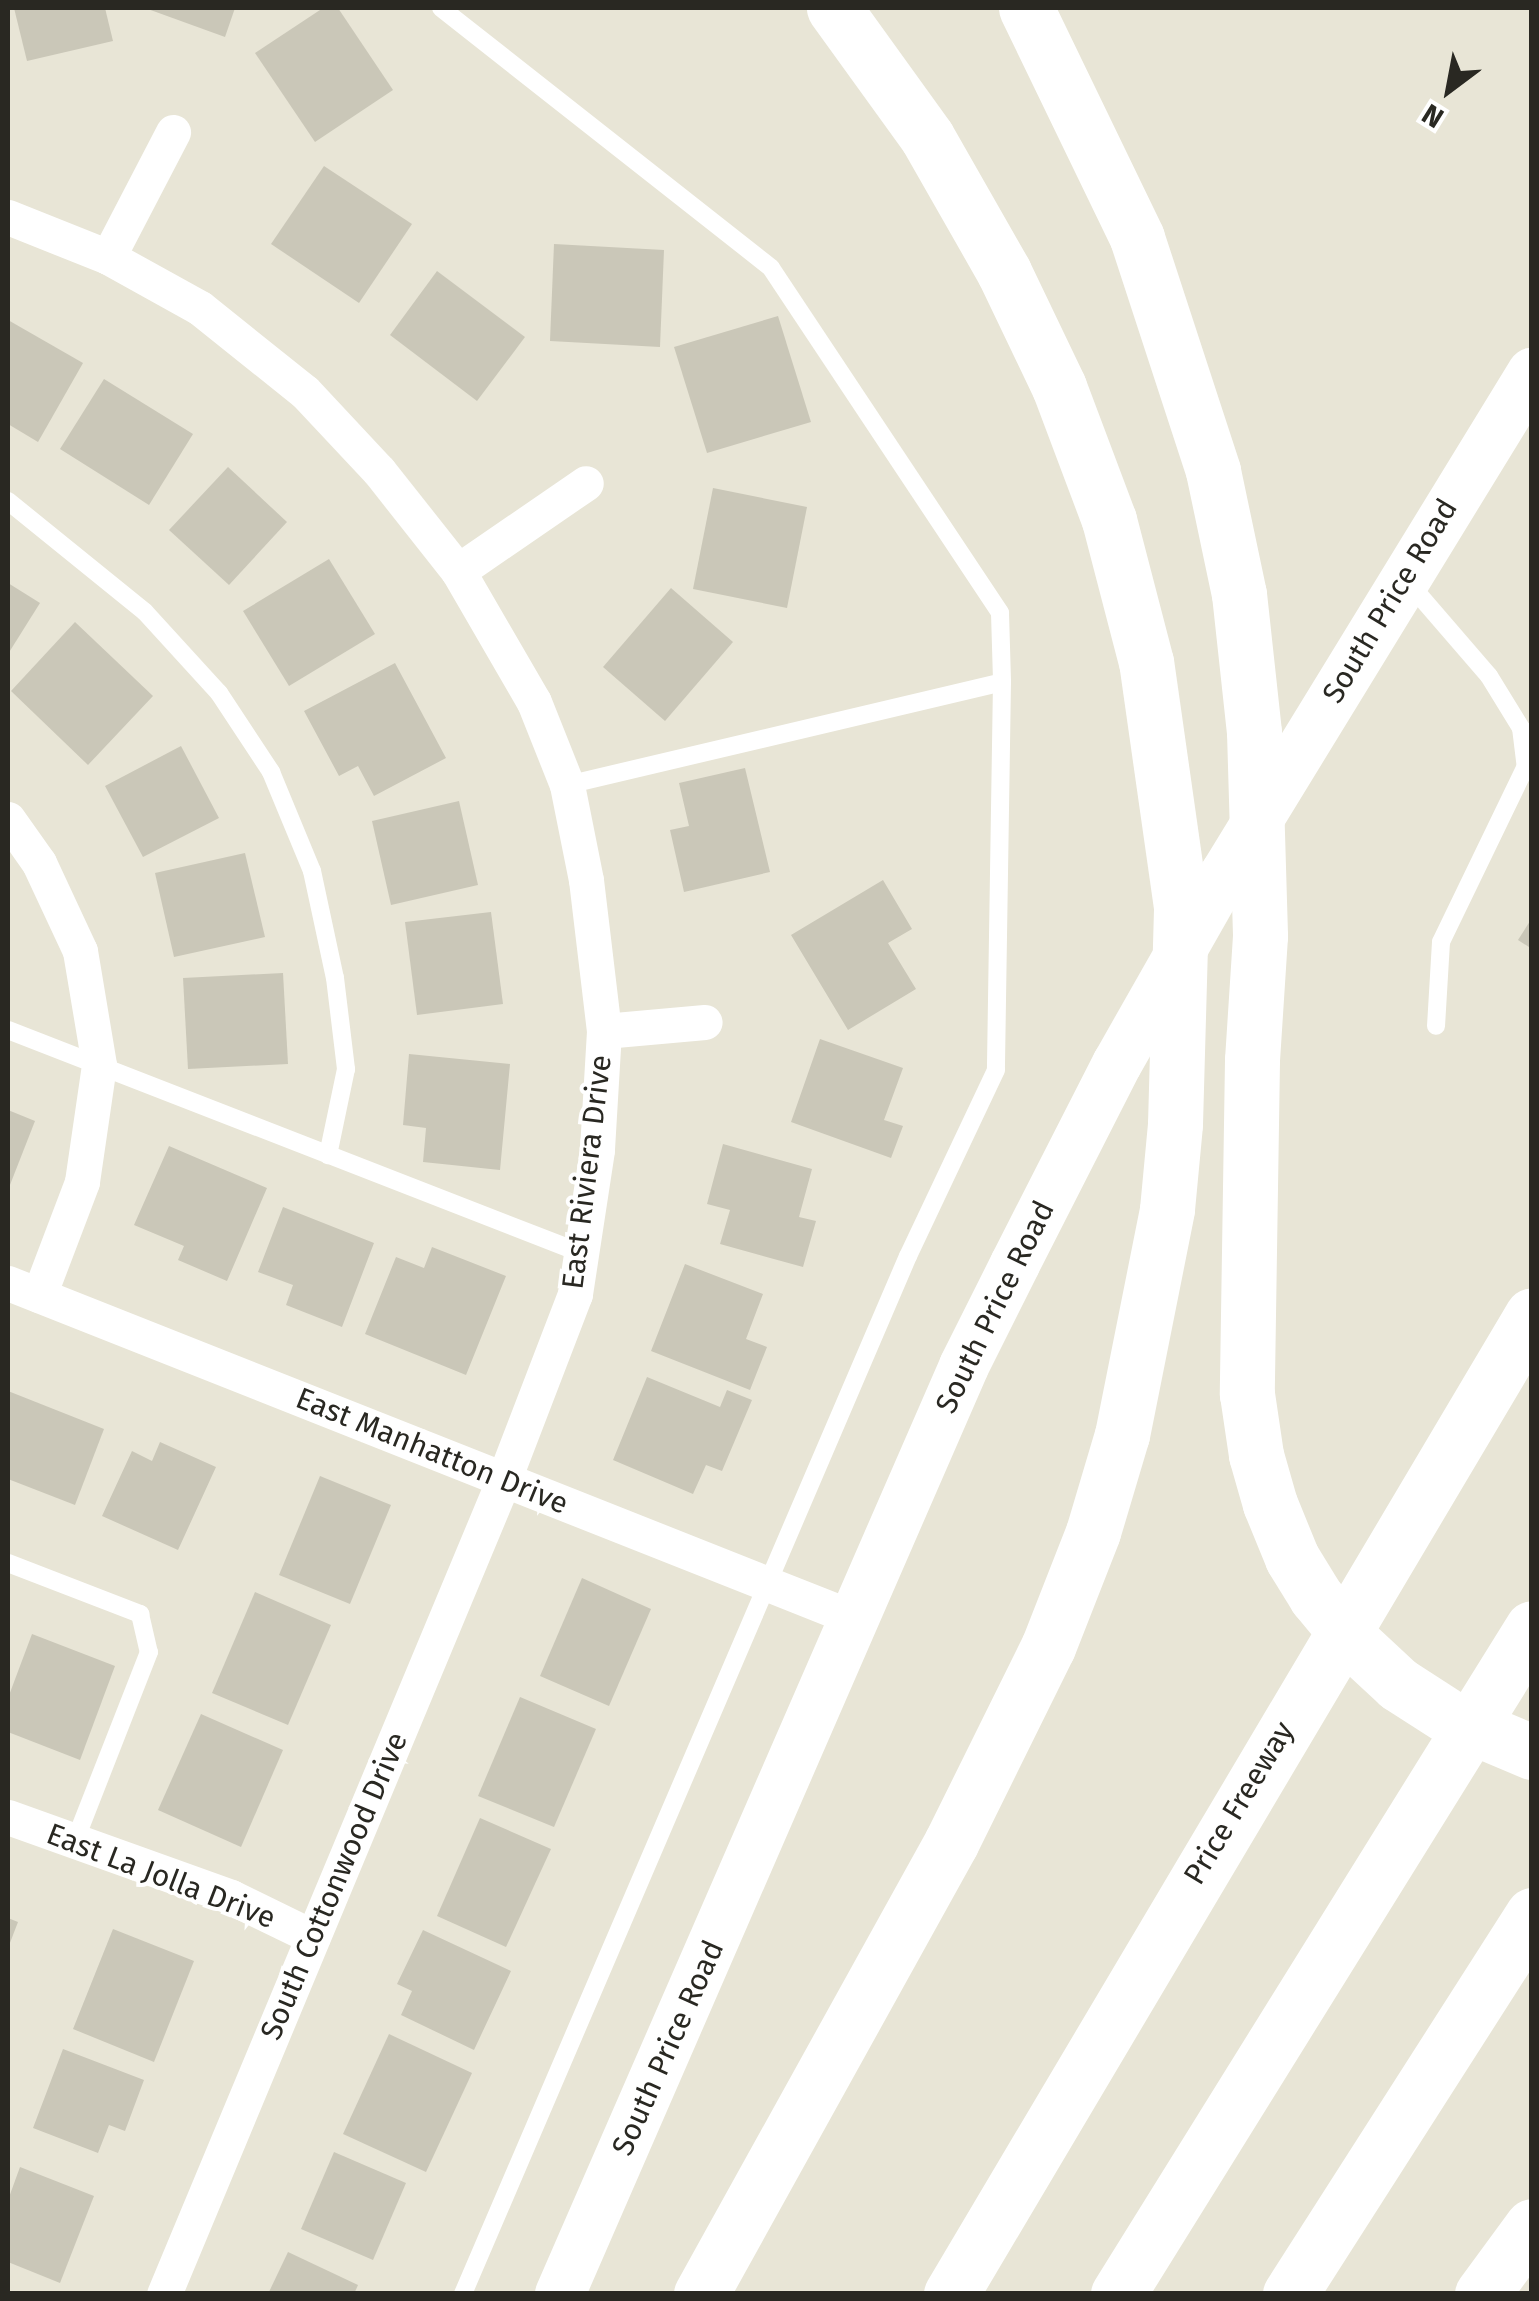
<!DOCTYPE html>
<style>
body{margin:0}
#map{position:relative;width:1539px;height:2301px;overflow:hidden;background:#e8e5d6;font-family:"Fira Sans",sans-serif}
div>[style]{position:absolute}
[style*='--x']{left:calc(var(--x)*1px);top:calc(var(--y)*1px);width:calc(var(--w)*1px);rotate:calc(var(--a)*1deg)}
.building>*{inset:0;background:#cac7b8}
.service>*{height:18px;margin:-9px;padding:0 9px;transform-origin:9px;border-radius:9px;background:#fff}
.minor>*{height:35px;margin:-17.5px;padding:0 17.5px;transform-origin:17.5px;border-radius:17.5px;background:#fff}
.secondary>*{height:50px;margin:-25px;padding:0 25px;transform-origin:25px;border-radius:25px;background:#fff}
.motorway>*{height:55px;margin:-27.5px;padding:0 27.5px;transform-origin:27.5px;border-radius:27.5px;background:#fff}
span{translate:-50% -50%;white-space:nowrap;text-align:center;line-height:1.15;-webkit-text-stroke:8px #fff;paint-order:stroke}
.street-label{font-size:30px;color:#292822}
.frame{position:absolute;inset:0;border:10px solid #292822;pointer-events:none}
.north{position:absolute;left:1399px;top:40px;width:100px;height:100px;-webkit-text-stroke:8px #fff;paint-order:stroke;rotate:212deg;font-size:28px;font-weight:700;line-height:40px;text-align:center;color:#292822}
.north::after{content:'';display:block;margin:auto;width:35px;height:45px;background:#292822;clip-path:polygon(50% 0,100% 100%,50% 72%,0 100%)}
</style>
<div id="map">
<div class="building">
<div style="clip-path:polygon(14px 8px,105px 8px,113px 41px,27px 61px)"></div>
<div style="clip-path:polygon(145px 8px,235px 8px,225px 37px)"></div>
<div style="clip-path:polygon(323px 8px,338px 8px,393px 90px,315px 142px,255px 53px)"></div>
<div style="clip-path:polygon(324px 166px,412px 224px,359px 303px,271px 244px)"></div>
<div style="clip-path:polygon(554px 244px,664px 250px,660px 347px,550px 341px)"></div>
<div style="clip-path:polygon(437px 271px,525px 337px,477px 401px,390px 335px)"></div>
<div style="clip-path:polygon(778px 316px,811px 422px,707px 453px,674px 347px)"></div>
<div style="clip-path:polygon(8px 320px,83px 363px,38px 442px,8px 424px)"></div>
<div style="clip-path:polygon(104px 379px,193px 434px,149px 505px,60px 449px)"></div>
<div style="clip-path:polygon(228px 467px,287px 522px,229px 585px,169px 530px)"></div>
<div style="clip-path:polygon(713px 488px,807px 507px,787px 608px,693px 589px)"></div>
<div style="clip-path:polygon(329px 559px,375px 634px,289px 686px,243px 611px)"></div>
<div style="clip-path:polygon(8px 583px,40px 603px,8px 654px)"></div>
<div style="clip-path:polygon(671px 588px,733px 642px,665px 721px,603px 667px)"></div>
<div style="clip-path:polygon(75px 622px,153px 696px,88px 765px,11px 691px)"></div>
<div style="clip-path:polygon(395px 663px,446px 758px,374px 796px,358px 766px,339px 776px,304px 711px)"></div>
<div style="clip-path:polygon(181px 746px,219px 818px,143px 857px,105px 786px)"></div>
<div style="clip-path:polygon(745px 768px,770px 872px,684px 892px,670px 830px,689px 826px,679px 783px)"></div>
<div style="clip-path:polygon(459px 801px,478px 885px,391px 905px,372px 821px)"></div>
<div style="clip-path:polygon(245px 853px,265px 937px,174px 957px,155px 873px)"></div>
<div style="clip-path:polygon(883px 880px,912px 929px,888px 943px,916px 989px,848px 1030px,791px 935px)"></div>
<div style="clip-path:polygon(491px 912px,503px 1004px,417px 1015px,405px 922px)"></div>
<div style="clip-path:polygon(1532px 918px,1532px 949px,1518px 940px)"></div>
<div style="clip-path:polygon(283px 973px,288px 1064px,188px 1069px,183px 978px)"></div>
<div style="clip-path:polygon(820px 1039px,903px 1068px,884px 1120px,903px 1126px,891px 1158px,791px 1122px)"></div>
<div style="clip-path:polygon(409px 1054px,510px 1064px,500px 1170px,423px 1162px,426px 1128px,403px 1125px)"></div>
<div style="clip-path:polygon(8px 1110px,35px 1121px,8px 1190px)"></div>
<div style="clip-path:polygon(723px 1144px,812px 1169px,799px 1217px,816px 1221px,803px 1267px,720px 1244px,730px 1210px,707px 1204px)"></div>
<div style="clip-path:polygon(169px 1146px,267px 1188px,227px 1281px,178px 1260px,184px 1246px,134px 1225px)"></div>
<div style="clip-path:polygon(283px 1207px,374px 1243px,342px 1327px,286px 1305px,293px 1285px,258px 1272px)"></div>
<div style="clip-path:polygon(432px 1247px,506px 1276px,466px 1375px,365px 1334px,396px 1257px,424px 1268px)"></div>
<div style="clip-path:polygon(685px 1264px,763px 1294px,746px 1339px,767px 1347px,750px 1390px,651px 1351px)"></div>
<div style="clip-path:polygon(647px 1377px,720px 1407px,727px 1390px,752px 1400px,722px 1471px,706px 1465px,693px 1494px,613px 1460px)"></div>
<div style="clip-path:polygon(8px 1391px,104px 1429px,75px 1505px,8px 1479px)"></div>
<div style="clip-path:polygon(160px 1442px,216px 1467px,178px 1550px,102px 1516px,132px 1451px,152px 1461px)"></div>
<div style="clip-path:polygon(320px 1476px,391px 1505px,350px 1604px,279px 1575px)"></div>
<div style="clip-path:polygon(582px 1578px,651px 1609px,609px 1706px,540px 1676px)"></div>
<div style="clip-path:polygon(255px 1592px,331px 1625px,288px 1725px,212px 1693px)"></div>
<div style="clip-path:polygon(32px 1634px,115px 1666px,80px 1760px,8px 1732px,8px 1698px)"></div>
<div style="clip-path:polygon(520px 1697px,596px 1729px,554px 1827px,478px 1796px)"></div>
<div style="clip-path:polygon(201px 1714px,283px 1750px,241px 1847px,158px 1810px)"></div>
<div style="clip-path:polygon(480px 1818px,551px 1849px,506px 1947px,437px 1916px)"></div>
<div style="clip-path:polygon(8px 1918px,18px 1922px,8px 1948px)"></div>
<div style="clip-path:polygon(113px 1929px,194px 1961px,154px 2062px,73px 2029px)"></div>
<div style="clip-path:polygon(423px 1930px,511px 1971px,474px 2050px,401px 2015px,412px 1991px,397px 1984px)"></div>
<div style="clip-path:polygon(389px 2034px,472px 2073px,426px 2172px,343px 2134px)"></div>
<div style="clip-path:polygon(63px 2049px,144px 2080px,125px 2131px,109px 2125px,98px 2153px,33px 2128px)"></div>
<div style="clip-path:polygon(334px 2152px,406px 2183px,373px 2260px,301px 2229px)"></div>
<div style="clip-path:polygon(20px 2167px,94px 2196px,60px 2283px,8px 2262px,8px 2200px)"></div>
<div style="clip-path:polygon(288px 2252px,358px 2285px,354px 2294px,268px 2294px)"></div>
</div>
<div class="service">
<div style="--x:441;--y:8;--w:420;--a:38.2"></div>
<div style="--x:771;--y:268;--w:414;--a:56.4"></div>
<div style="--x:1000;--y:613;--w:69;--a:88.3"></div>
<div style="--x:1002;--y:682;--w:388;--a:90.9"></div>
<div style="--x:996;--y:1070;--w:206;--a:115.3"></div>
<div style="--x:908;--y:1256;--w:1129;--a:113.21"></div>
<div style="--x:8;--y:501;--w:176;--a:39"></div>
<div style="--x:145;--y:612;--w:110;--a:47.6"></div>
<div style="--x:219;--y:693;--w:95;--a:56.6"></div>
<div style="--x:271;--y:772;--w:107;--a:67.5"></div>
<div style="--x:312;--y:871;--w:109;--a:77.9"></div>
<div style="--x:335;--y:978;--w:92;--a:83.1"></div>
<div style="--x:346;--y:1069;--w:88;--a:101.8"></div>
<div style="--x:1407;--y:581;--w:125;--a:49.2"></div>
<div style="--x:1489;--y:676;--w:61;--a:58.4"></div>
<div style="--x:1521;--y:728;--w:38;--a:83"></div>
<div style="--x:1526;--y:766;--w:195;--a:115.8"></div>
<div style="--x:1441;--y:942;--w:84;--a:93.4"></div>
<div style="--x:567;--y:785;--w:447;--a:-13.3"></div>
<div style="--x:8;--y:1030;--w:615;--a:21.26"></div>
<div style="--x:8;--y:1563;--w:142;--a:21.1"></div>
<div style="--x:140;--y:1614;--w:39;--a:77"></div>
<div style="--x:149;--y:1652;--w:205;--a:111.4"></div>
</div>
<div class="minor">
<div style="--x:8;--y:217;--w:108;--a:21.8"></div>
<div style="--x:108;--y:257;--w:105;--a:29"></div>
<div style="--x:200;--y:308;--w:134;--a:38.7"></div>
<div style="--x:305;--y:392;--w:108;--a:46.9"></div>
<div style="--x:379;--y:471;--w:127;--a:51.7"></div>
<div style="--x:458;--y:571;--w:151;--a:59.9"></div>
<div style="--x:534;--y:702;--w:89;--a:68.3"></div>
<div style="--x:567;--y:785;--w:97;--a:78.7"></div>
<div style="--x:586;--y:880;--w:152;--a:83.2"></div>
<div style="--x:604;--y:1031;--w:119;--a:93.4"></div>
<div style="--x:597;--y:1150;--w:146;--a:98.7"></div>
<div style="--x:575;--y:1294;--w:198;--a:111"></div>
<div style="--x:504;--y:1479;--w:883;--a:112.64"></div>
<div style="--x:108;--y:257;--w:141;--a:-62.5"></div>
<div style="--x:458;--y:571;--w:155;--a:-34.5"></div>
<div style="--x:8;--y:819;--w:54;--a:54.8"></div>
<div style="--x:39;--y:863;--w:97;--a:65"></div>
<div style="--x:80;--y:951;--w:116;--a:80.5"></div>
<div style="--x:99;--y:1065;--w:118;--a:98.3"></div>
<div style="--x:82;--y:1182;--w:121;--a:110.8"></div>
<div style="--x:604;--y:1031;--w:101;--a:-5.1"></div>
<div style="--x:8;--y:1283;--w:912;--a:21.61"></div>
<div style="--x:8;--y:1817;--w:237;--a:19.7"></div>
<div style="--x:231;--y:1897;--w:91;--a:26"></div>
</div>
<div class="secondary">
<div style="--x:560;--y:2294;--w:1012;--a:-66.47"></div>
<div style="--x:964;--y:1366;--w:114;--a:-63.4"></div>
<div style="--x:1015;--y:1264;--w:225;--a:-63"></div>
<div style="--x:1117;--y:1064;--w:219;--a:-60.4"></div>
<div style="--x:1225;--y:874;--w:588;--a:-58.5"></div>
</div>
<div class="motorway">
<div style="--x:1026;--y:8;--w:255;--a:64.2"></div>
<div style="--x:1137;--y:238;--w:245;--a:71.9"></div>
<div style="--x:1213;--y:471;--w:126;--a:78.1"></div>
<div style="--x:1239;--y:594;--w:139;--a:83.8"></div>
<div style="--x:1254;--y:732;--w:204;--a:88.3"></div>
<div style="--x:1260;--y:936;--w:124;--a:93.7"></div>
<div style="--x:1252;--y:1060;--w:334;--a:90.9"></div>
<div style="--x:1247;--y:1394;--w:62;--a:81.6"></div>
<div style="--x:1256;--y:1455;--w:51;--a:74.1"></div>
<div style="--x:1270;--y:1504;--w:58;--a:67.8"></div>
<div style="--x:1292;--y:1558;--w:46;--a:58.4"></div>
<div style="--x:1316;--y:1597;--w:61;--a:50.3"></div>
<div style="--x:1355;--y:1644;--w:59;--a:42.9"></div>
<div style="--x:1398;--y:1684;--w:63;--a:32.7"></div>
<div style="--x:1451;--y:1718;--w:88;--a:22.8"></div>
<div style="--x:701;--y:2294;--w:516;--a:-61"></div>
<div style="--x:951;--y:1843;--w:219;--a:-63.7"></div>
<div style="--x:1048;--y:1647;--w:123;--a:-68.6"></div>
<div style="--x:1093;--y:1532;--w:101;--a:-73.4"></div>
<div style="--x:1122;--y:1435;--w:230;--a:-78.7"></div>
<div style="--x:1167;--y:1209;--w:85;--a:-84.6"></div>
<div style="--x:1175;--y:1124;--w:217;--a:-88.4"></div>
<div style="--x:1181;--y:907;--w:247;--a:-98.1"></div>
<div style="--x:1146;--y:662;--w:147;--a:-104.6"></div>
<div style="--x:1109;--y:520;--w:142;--a:-110.6"></div>
<div style="--x:1059;--y:387;--w:127;--a:-115.6"></div>
<div style="--x:1004;--y:272;--w:155;--a:-119.7"></div>
<div style="--x:927;--y:137;--w:159;--a:-125.8"></div>
<div style="--x:951;--y:2294;--w:1138;--a:-59.31"></div>
<div style="--x:1118;--y:2294;--w:784;--a:-58.13"></div>
<div style="--x:1290;--y:2294;--w:450;--a:-57.4"></div>
<div style="--x:1482;--y:2294;--w:84;--a:-53.7"></div>
</div>
<div class="street-label">
<span style="left:1390px;top:601px;rotate:-59deg">South Price Road</span>
<span style="left:587px;top:1172px;rotate:-83deg">East Riviera Drive</span>
<span style="left:995px;top:1307px;rotate:-64deg">South Price Road</span>
<span style="left:432px;top:1451px;rotate:22deg">East Manhatton Drive</span>
<span style="left:1239px;top:1803px;rotate:-59deg">Price Freeway</span>
<span style="left:161px;top:1876px;rotate:21deg">East La Jolla Drive</span>
<span style="left:334px;top:1886px;rotate:-67deg">South Cottonwood Drive</span>
<span style="left:668px;top:2048px;rotate:-66deg">South Price Road</span>
</div>
<div class="frame"></div>
<div class="north">N</div>
</div>
